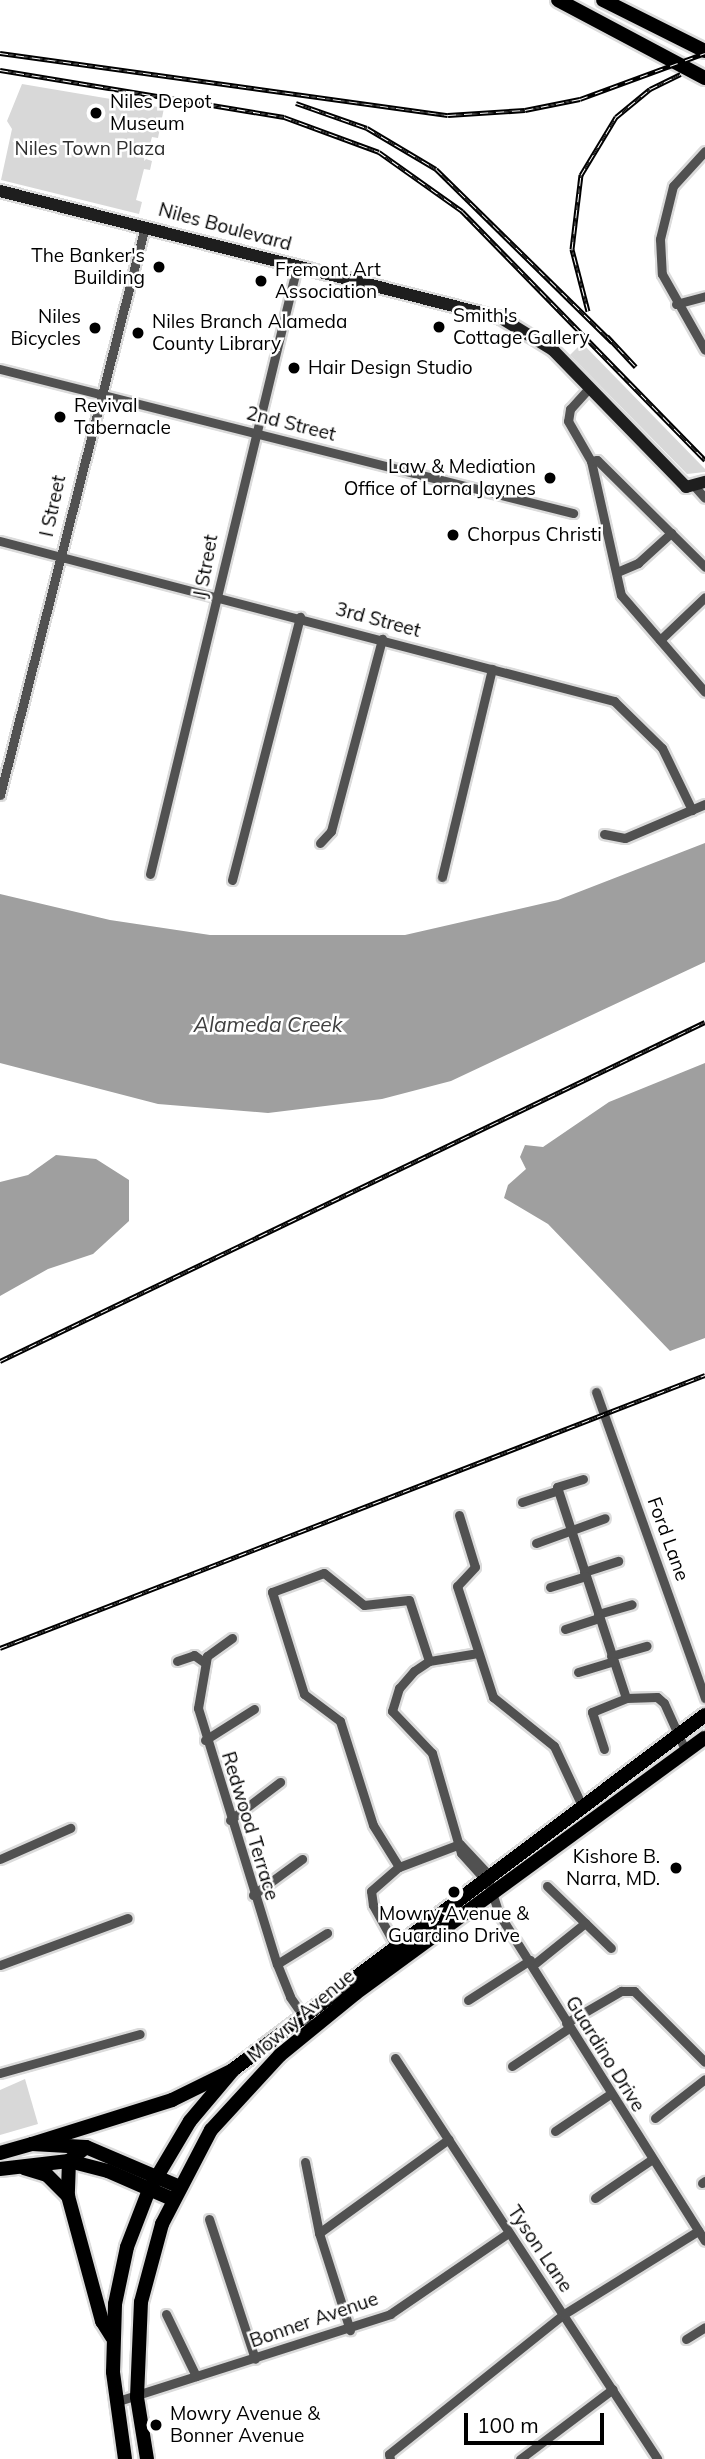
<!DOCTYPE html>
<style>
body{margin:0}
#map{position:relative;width:705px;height:2459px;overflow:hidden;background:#fff;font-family:Mulish,sans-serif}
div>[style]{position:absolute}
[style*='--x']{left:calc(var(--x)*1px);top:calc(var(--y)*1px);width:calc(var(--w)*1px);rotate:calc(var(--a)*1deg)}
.green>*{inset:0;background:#d8d8d8}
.water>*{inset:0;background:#9f9f9f}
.roads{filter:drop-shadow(2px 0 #dbdbdb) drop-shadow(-2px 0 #dbdbdb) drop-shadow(0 2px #dbdbdb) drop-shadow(0 -2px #dbdbdb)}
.street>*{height:9px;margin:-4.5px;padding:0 4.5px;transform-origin:4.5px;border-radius:4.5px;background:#515151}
.secondary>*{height:12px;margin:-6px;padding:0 6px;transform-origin:6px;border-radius:6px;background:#1e1e1e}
.primary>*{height:14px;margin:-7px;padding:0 7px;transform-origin:7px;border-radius:7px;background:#000}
.rail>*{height:5px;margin-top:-2.5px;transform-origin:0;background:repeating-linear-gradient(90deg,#fff 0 8px,#000 0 16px);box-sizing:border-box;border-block:2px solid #000}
.dots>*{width:19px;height:19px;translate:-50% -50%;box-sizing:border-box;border:4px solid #fff;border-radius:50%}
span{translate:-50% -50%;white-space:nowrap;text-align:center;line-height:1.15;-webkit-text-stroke:5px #fff;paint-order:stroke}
.poi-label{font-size:19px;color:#000}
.left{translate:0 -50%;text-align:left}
.right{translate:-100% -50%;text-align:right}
.park-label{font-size:19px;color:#2f2f2f}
.street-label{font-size:19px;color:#000}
.water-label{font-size:21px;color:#404040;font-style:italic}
.scale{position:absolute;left:464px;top:2413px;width:140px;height:32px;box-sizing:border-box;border:4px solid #000;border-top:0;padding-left:9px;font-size:21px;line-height:24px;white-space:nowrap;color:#000;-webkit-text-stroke:5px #fff;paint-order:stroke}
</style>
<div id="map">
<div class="green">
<div style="clip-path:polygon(22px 84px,164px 108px,158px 138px,152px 137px,146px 159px,152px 161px,150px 170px,144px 169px,136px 200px,142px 202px,139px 214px,1px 180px,12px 129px,7px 121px)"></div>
<div style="clip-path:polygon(582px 343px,705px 469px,705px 472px,687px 474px,570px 355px)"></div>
<div style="clip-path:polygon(25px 2079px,38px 2124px,0 2135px,0 2090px)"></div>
</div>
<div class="water">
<div style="clip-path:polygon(705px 843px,705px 962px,451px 1081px,382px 1099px,268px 1113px,158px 1104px,0 1063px,0 894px,110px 920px,210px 935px,405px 935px,558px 900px)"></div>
<div style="clip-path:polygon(705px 1063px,705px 1338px,670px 1351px,548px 1224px,504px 1198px,508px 1185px,526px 1169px,520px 1157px,525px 1145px,543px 1147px,609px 1102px)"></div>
<div style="clip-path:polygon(56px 1155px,96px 1159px,129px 1180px,129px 1221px,93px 1254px,48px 1269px,0 1296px,0 1182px,28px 1175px)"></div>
</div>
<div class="roads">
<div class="street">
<div style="--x:705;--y:151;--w:47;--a:132.4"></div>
<div style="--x:673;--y:186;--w:55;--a:103.8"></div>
<div style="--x:660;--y:239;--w:35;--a:87"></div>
<div style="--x:662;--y:274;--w:87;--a:60.5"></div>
<div style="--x:676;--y:304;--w:30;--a:-15"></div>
<div style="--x:0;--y:369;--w:591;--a:14.11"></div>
<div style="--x:590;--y:387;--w:30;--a:132"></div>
<div style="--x:570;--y:409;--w:12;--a:99"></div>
<div style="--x:568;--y:421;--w:46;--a:60.1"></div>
<div style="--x:591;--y:461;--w:137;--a:77.4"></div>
<div style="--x:621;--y:595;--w:128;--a:49.1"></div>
<div style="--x:591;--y:461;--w:6;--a:-9"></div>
<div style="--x:597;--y:460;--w:152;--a:44.7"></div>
<div style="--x:696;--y:488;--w:13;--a:48"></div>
<div style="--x:0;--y:541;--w:635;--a:14.61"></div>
<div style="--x:614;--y:701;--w:67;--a:44.4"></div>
<div style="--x:662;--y:748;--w:69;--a:64.2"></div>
<div style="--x:617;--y:572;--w:23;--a:-23"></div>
<div style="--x:638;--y:563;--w:45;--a:-42.3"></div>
<div style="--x:660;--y:640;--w:62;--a:-43.7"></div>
<div style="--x:0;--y:795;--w:587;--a:-75.7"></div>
<div style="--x:604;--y:834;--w:21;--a:11"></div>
<div style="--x:625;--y:838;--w:87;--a:-23"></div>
<div style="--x:320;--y:843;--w:16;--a:-47"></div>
<div style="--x:331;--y:831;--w:199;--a:-75.1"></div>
<div style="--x:150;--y:874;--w:626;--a:-76.41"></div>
<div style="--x:442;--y:877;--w:214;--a:-76.5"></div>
<div style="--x:232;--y:880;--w:272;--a:-75.5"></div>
<div style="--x:596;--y:1392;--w:325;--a:70.4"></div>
<div style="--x:583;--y:1479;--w:27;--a:163"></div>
<div style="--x:557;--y:1487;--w:222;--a:71.9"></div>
<div style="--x:522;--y:1502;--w:38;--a:-18"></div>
<div style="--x:459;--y:1515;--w:54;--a:72.9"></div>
<div style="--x:475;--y:1567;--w:26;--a:133"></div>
<div style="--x:457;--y:1586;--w:117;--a:72"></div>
<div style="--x:493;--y:1697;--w:78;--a:38.8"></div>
<div style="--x:554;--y:1746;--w:68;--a:64.9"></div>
<div style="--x:536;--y:1543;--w:73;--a:-19.9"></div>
<div style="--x:584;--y:1572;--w:36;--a:-18"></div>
<div style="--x:550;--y:1587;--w:37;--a:-17"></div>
<div style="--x:598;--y:1614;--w:35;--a:-16"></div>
<div style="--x:565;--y:1629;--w:36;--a:-18"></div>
<div style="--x:232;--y:1638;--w:31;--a:144"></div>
<div style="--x:207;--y:1656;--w:53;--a:99.8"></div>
<div style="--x:198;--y:1708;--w:268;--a:72.9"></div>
<div style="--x:277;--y:1964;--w:35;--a:68"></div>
<div style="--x:290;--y:1997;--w:38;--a:55"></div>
<div style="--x:478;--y:1653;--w:50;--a:170.7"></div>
<div style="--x:429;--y:1661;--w:18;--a:146"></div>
<div style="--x:414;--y:1671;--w:23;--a:131"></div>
<div style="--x:399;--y:1688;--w:24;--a:107"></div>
<div style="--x:392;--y:1711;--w:58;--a:46.4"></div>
<div style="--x:432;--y:1753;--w:104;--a:73.8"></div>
<div style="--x:461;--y:1853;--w:36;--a:48"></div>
<div style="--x:611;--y:1656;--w:37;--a:-16"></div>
<div style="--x:177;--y:1661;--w:18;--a:-19"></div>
<div style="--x:194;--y:1655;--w:14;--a:36"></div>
<div style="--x:578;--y:1672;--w:37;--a:-17"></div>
<div style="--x:626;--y:1698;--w:31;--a:-2"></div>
<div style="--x:657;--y:1697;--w:9;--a:41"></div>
<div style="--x:664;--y:1703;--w:54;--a:65.8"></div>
<div style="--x:205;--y:1740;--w:58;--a:-32.3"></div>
<div style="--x:604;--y:1749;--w:39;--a:-108"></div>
<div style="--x:592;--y:1712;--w:37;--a:-22"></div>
<div style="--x:230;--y:1820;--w:63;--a:-37.2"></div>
<div style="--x:460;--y:1844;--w:37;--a:47"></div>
<div style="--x:485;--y:1871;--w:45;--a:72"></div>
<div style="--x:499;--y:1914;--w:386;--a:57.8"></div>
<div style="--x:0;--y:1859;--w:77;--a:-23.9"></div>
<div style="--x:399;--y:1867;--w:49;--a:-121.8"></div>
<div style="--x:373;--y:1825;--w:109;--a:-107.6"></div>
<div style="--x:340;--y:1721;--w:45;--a:-143.1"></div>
<div style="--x:304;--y:1694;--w:107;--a:-107.4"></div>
<div style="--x:272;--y:1592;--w:55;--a:-20.1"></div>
<div style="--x:324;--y:1573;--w:51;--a:38.7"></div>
<div style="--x:364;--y:1605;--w:45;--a:-6.3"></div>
<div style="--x:409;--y:1600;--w:64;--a:71.8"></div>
<div style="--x:547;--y:1886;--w:89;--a:44.1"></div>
<div style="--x:253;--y:1895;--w:61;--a:-36.3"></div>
<div style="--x:399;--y:1952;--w:54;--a:-119"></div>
<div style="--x:373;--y:1905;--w:14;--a:-98"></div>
<div style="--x:371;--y:1891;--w:37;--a:-41"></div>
<div style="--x:399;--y:1867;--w:65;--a:-20.7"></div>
<div style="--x:277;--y:1964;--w:59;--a:-31.8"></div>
<div style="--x:0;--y:1965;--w:136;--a:-20.2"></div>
<div style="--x:533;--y:1965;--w:67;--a:-38.9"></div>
<div style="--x:468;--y:2000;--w:74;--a:-32.8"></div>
<div style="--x:566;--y:2023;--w:64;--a:-30.2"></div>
<div style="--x:621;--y:1991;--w:13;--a:0"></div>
<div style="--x:634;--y:1991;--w:100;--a:45"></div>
<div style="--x:395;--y:2058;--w:479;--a:56.8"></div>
<div style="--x:512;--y:2066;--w:69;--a:-33.7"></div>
<div style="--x:0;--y:2073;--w:145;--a:-15.6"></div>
<div style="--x:655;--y:2118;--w:63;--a:-38"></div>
<div style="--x:555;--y:2131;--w:66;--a:-33.9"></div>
<div style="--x:305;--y:2162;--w:72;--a:78.8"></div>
<div style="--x:319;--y:2233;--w:102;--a:72.3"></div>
<div style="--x:702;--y:2183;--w:4;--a:-34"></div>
<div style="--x:595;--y:2198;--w:68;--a:-34.2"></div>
<div style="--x:209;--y:2219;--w:147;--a:71.8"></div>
<div style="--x:319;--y:2233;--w:160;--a:-35.9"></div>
<div style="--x:166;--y:2314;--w:69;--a:64.2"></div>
<div style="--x:686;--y:2339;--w:22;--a:-32"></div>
<div style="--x:115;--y:2402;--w:289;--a:-17.7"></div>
<div style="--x:390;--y:2314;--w:142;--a:-34.4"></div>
<div style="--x:390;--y:2459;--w:5;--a:-101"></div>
<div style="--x:389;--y:2454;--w:224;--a:-38.7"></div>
<div style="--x:564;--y:2314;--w:158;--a:-31.8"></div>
<div style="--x:520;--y:2459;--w:116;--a:-37"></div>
</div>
<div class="secondary">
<div style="--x:0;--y:191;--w:517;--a:14.22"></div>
<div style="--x:501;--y:318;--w:61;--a:31.6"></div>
<div style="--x:553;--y:350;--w:191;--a:45.8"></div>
<div style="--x:686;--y:487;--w:20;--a:-15"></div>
</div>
<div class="primary">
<div style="--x:558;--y:0;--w:166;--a:28"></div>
<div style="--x:603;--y:0;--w:114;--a:26.6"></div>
<div style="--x:32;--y:2144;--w:147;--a:-17.4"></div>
<div style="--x:172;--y:2100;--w:68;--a:-26.2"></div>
<div style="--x:86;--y:2147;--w:22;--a:141"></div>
<div style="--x:69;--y:2161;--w:35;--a:92"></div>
<div style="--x:68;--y:2196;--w:130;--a:74.8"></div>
<div style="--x:102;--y:2321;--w:19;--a:58"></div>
<div style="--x:0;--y:2153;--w:33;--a:-16"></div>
<div style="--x:32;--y:2144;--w:54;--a:3.2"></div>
<div style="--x:86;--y:2147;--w:100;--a:23"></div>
<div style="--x:24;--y:2168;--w:24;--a:17"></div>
<div style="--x:47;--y:2175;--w:30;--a:45"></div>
<div style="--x:0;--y:2169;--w:69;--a:-6.6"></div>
<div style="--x:69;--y:2161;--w:40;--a:14.4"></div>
<div style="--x:108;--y:2171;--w:70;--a:23.6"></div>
<div style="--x:125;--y:2459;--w:88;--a:-97.9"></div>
<div style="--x:113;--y:2372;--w:68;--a:-88.3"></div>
<div style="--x:115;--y:2304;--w:58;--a:-78.1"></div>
<div style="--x:127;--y:2247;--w:61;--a:-68.9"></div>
<div style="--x:149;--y:2190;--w:80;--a:-59.3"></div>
<div style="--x:190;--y:2121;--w:68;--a:-49.8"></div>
<div style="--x:234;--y:2069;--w:589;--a:-36.93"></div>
<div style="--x:147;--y:2459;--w:63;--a:-99.2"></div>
<div style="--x:137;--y:2397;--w:95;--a:-87.6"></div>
<div style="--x:141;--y:2302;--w:81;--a:-74.9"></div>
<div style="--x:162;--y:2224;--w:106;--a:-62.5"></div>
<div style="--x:211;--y:2130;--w:102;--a:-47.4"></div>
<div style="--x:280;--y:2055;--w:98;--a:-39.2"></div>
<div style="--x:356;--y:1993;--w:432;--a:-36.2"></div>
</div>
</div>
<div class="rail">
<div style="--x:0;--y:53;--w:452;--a:7.9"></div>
<div style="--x:448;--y:115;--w:77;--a:-3.7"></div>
<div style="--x:525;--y:110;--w:56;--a:-11.3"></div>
<div style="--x:580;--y:99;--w:133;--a:-20.2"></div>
<div style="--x:0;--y:70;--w:288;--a:9.4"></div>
<div style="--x:284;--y:117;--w:101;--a:20.2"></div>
<div style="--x:379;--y:152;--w:102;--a:35.4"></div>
<div style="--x:462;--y:211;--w:348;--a:45.7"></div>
<div style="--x:296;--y:103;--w:75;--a:19.4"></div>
<div style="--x:367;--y:128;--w:80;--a:30.7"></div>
<div style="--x:436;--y:169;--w:247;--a:44.5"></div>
<div style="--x:588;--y:311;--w:64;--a:-104.5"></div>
<div style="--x:572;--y:249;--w:75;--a:-83.1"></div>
<div style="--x:581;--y:175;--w:68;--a:-58.9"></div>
<div style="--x:616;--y:117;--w:44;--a:-39.5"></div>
<div style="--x:650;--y:89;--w:34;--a:-26"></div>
<div style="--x:607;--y:336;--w:42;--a:46.9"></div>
<div style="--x:0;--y:1361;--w:782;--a:-25.68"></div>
<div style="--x:0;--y:1648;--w:756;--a:-21.17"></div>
</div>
<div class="dots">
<div style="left:96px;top:113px;background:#000"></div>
<div style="left:159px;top:267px;background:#000"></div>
<div style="left:261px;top:281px;background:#000"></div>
<div style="left:439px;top:327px;background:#000"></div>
<div style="left:95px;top:328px;background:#000"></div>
<div style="left:138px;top:333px;background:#000"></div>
<div style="left:294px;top:368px;background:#000"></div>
<div style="left:60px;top:417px;background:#000"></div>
<div style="left:550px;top:478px;background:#000"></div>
<div style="left:453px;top:535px;background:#000"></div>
<div style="left:676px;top:1868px;background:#000"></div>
<div style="left:454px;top:1892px;background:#000"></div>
<div style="left:156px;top:2425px;background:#000"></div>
</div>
<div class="poi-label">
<span class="left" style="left:110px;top:113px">Niles Depot<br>Museum</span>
<span class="right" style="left:145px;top:267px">The Banker's<br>Building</span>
<span class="left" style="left:275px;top:281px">Fremont Art<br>Association</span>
<span class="left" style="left:453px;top:327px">Smith's<br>Cottage Gallery</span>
<span class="right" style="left:81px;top:328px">Niles<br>Bicycles</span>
<span class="left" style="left:152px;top:333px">Niles Branch Alameda<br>County Library</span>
<span class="left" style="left:308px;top:368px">Hair Design Studio</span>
<span class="left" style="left:74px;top:417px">Revival<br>Tabernacle</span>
<span class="right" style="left:536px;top:478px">Law &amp; Mediation<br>Office of Lorna Jaynes</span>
<span class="left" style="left:467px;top:535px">Chorpus Christi</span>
<span class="right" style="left:660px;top:1868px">Kishore B.<br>Narra, MD.</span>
<span style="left:454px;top:1925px">Mowry Avenue &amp;<br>Guardino Drive</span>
<span class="left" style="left:170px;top:2425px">Mowry Avenue &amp;<br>Bonner Avenue</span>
</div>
<div class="park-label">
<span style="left:90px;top:149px">Niles Town Plaza</span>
</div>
<div class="street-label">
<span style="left:225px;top:227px;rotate:15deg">Niles Boulevard</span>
<span style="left:291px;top:424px;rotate:14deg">2nd Street</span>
<span style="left:53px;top:506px;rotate:-78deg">I Street</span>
<span style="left:206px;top:566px;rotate:-80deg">J Street</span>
<span style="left:378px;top:620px;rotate:15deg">3rd Street</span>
<span style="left:668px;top:1539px;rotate:70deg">Ford Lane</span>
<span style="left:250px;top:1826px;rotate:73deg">Redwood Terrace</span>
<span style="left:301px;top:2016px;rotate:-40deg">Mowry Avenue</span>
<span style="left:605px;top:2054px;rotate:58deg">Guardino Drive</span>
<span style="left:540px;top:2249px;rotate:56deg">Tyson Lane</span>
<span style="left:314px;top:2320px;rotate:-19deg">Bonner Avenue</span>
</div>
<div class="water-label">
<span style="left:268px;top:1024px">Alameda Creek</span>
</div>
<div class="scale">100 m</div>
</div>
